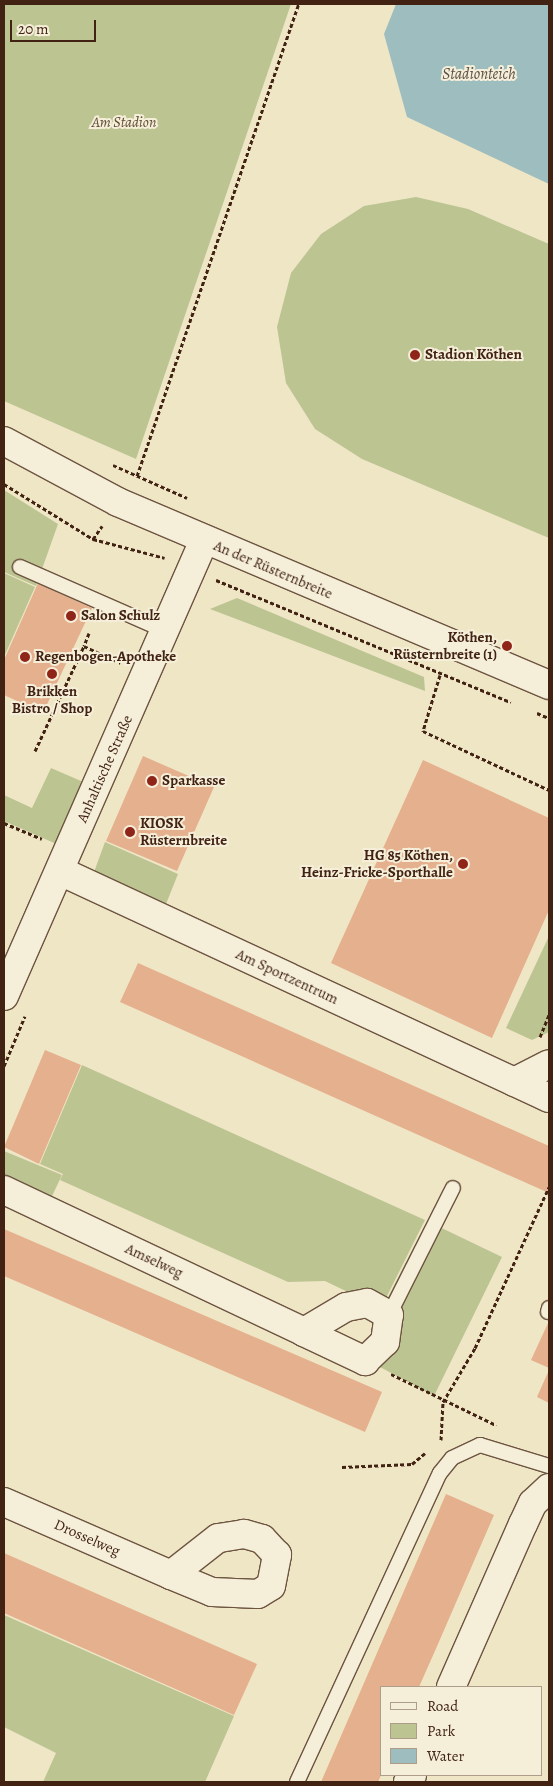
<!DOCTYPE html>
<meta charset="utf-8">
<style>
body{margin:0}
#map{position:relative;width:553px;height:1786px;overflow:hidden;background:#efe6c6;font-family:Alegreya,serif}
div>[style]{position:absolute}
[style*='--x']{left:calc(var(--x)*1px);top:calc(var(--y)*1px);width:calc(var(--w)*1px);rotate:calc(var(--a)*1deg)}
.green>*{inset:0;background:#bcc492}
.water>*{inset:0;background:#9ebdbf}
.building>*{inset:0;background:#e5b08d}
.path>*{height:3px;margin-top:-1.5px;transform-origin:0;background:repeating-linear-gradient(90deg,#422313 0 4px,transparent 0 6.5px)}
.roads{filter:drop-shadow(1px 0 #6d5440) drop-shadow(-1px 0 #6d5440) drop-shadow(0 1px #6d5440) drop-shadow(0 -1px #6d5440)}
.service>*{height:14px;margin:-7px;padding:0 7px;transform-origin:7px;border-radius:7px;background:#f5efda}
.minor>*{height:28px;margin:-14px;padding:0 14px;transform-origin:14px;border-radius:14px;background:#f5efda}
.secondary>*{height:28px;margin:-14px;padding:0 14px;transform-origin:14px;border-radius:14px;background:#f5efda}
.dots>*{width:14px;height:14px;translate:-50% -50%;box-sizing:border-box;border:2px solid #f5efda;border-radius:50%}
span{translate:-50% -50%;white-space:nowrap;text-align:center;line-height:1.15;-webkit-text-stroke:4px #f5efda;paint-order:stroke}
.park-label{font-size:15px;color:#604b33;font-style:italic}
.poi-label{font-size:15px;color:#422313;font-weight:700}
.left{translate:0 -50%;text-align:left}
.right{translate:-100% -50%;text-align:right}
.street-label{font-size:15px;color:#422313}
.water-label{font-size:16px;color:#5e5147;font-style:italic}
.frame{position:absolute;inset:0;border:5px solid #422313;pointer-events:none}
.legend{position:absolute;left:380px;top:1686px;width:162px;height:90px;box-sizing:border-box;background:#f5efda;border:1px solid #ad9d8a;margin:0;padding:6px 9px;list-style:none;font-size:15px;color:#422313}
.legend li{display:flex;align-items:center;gap:10px;height:25px}
.legend b{width:25px;border:1px solid #ad9d8a}
.scale{position:absolute;left:10px;top:20px;width:86px;height:22px;box-sizing:border-box;border:2px solid #422313;border-top:0;padding-left:6px;font-size:15px;line-height:18px;white-space:nowrap;color:#422313;-webkit-text-stroke:4px #f5efda;paint-order:stroke}
</style>
<div id="map">
<div class="green">
<div style="clip-path:polygon(4px 4px,291px 4px,136px 459px,4px 401px)"></div>
<div style="clip-path:polygon(416px 197px,468px 209px,549px 244px,549px 538px,362px 459px,315px 429px,286px 383px,277px 327px,291px 273px,321px 234px,364px 206px)"></div>
<div style="clip-path:polygon(4px 490px,58px 524px,36px 586px,4px 572px)"></div>
<div style="clip-path:polygon(4px 573px,35px 587px,4px 657px)"></div>
<div style="clip-path:polygon(237px 598px,424px 677px,425px 691px,210px 609px)"></div>
<div style="clip-path:polygon(51px 768px,88px 784px,61px 846px,4px 821px,4px 795px,32px 808px)"></div>
<div style="clip-path:polygon(105px 842px,178px 874px,162px 914px,90px 883px)"></div>
<div style="clip-path:polygon(549px 936px,549px 1032px,532px 1040px,506px 1028px)"></div>
<div style="clip-path:polygon(82px 1065px,425px 1220px,381px 1308px,325px 1281px,288px 1282px,60px 1180px,63px 1174px,40px 1164px)"></div>
<div style="clip-path:polygon(4px 1151px,62px 1175px,43px 1215px,4px 1198px)"></div>
<div style="clip-path:polygon(427px 1221px,502px 1257px,434px 1396px,367px 1360px,382px 1309px)"></div>
<div style="clip-path:polygon(4px 1615px,234px 1716px,205px 1782px,43px 1782px,56px 1753px,4px 1727px)"></div>
</div>
<div class="water">
<div style="clip-path:polygon(396px 4px,549px 4px,549px 184px,407px 117px,384px 34px)"></div>
</div>
<div class="building">
<div style="clip-path:polygon(38px 583px,92px 608px,43px 713px,4px 695px,4px 660px)"></div>
<div style="clip-path:polygon(143px 756px,214px 787px,177px 871px,106px 841px)"></div>
<div style="clip-path:polygon(423px 760px,549px 818px,549px 910px,492px 1038px,331px 963px)"></div>
<div style="clip-path:polygon(138px 963px,549px 1146px,549px 1193px,120px 1002px)"></div>
<div style="clip-path:polygon(45px 1050px,81px 1065px,39px 1164px,4px 1147px)"></div>
<div style="clip-path:polygon(4px 1229px,382px 1392px,365px 1432px,4px 1276px)"></div>
<div style="clip-path:polygon(549px 1321px,549px 1368px,531px 1360px)"></div>
<div style="clip-path:polygon(549px 1370px,549px 1403px,537px 1397px)"></div>
<div style="clip-path:polygon(446px 1494px,494px 1515px,438px 1644px,419px 1687px,382px 1687px,382px 1773px,378px 1782px,321px 1782px)"></div>
<div style="clip-path:polygon(4px 1553px,257px 1664px,234px 1715px,4px 1613px)"></div>
</div>
<div class="path">
<div style="--x:113;--y:465;--w:81;--a:24"></div>
<div style="--x:137;--y:476;--w:499;--a:-71.1"></div>
<div style="--x:4;--y:484;--w:105;--a:31.7"></div>
<div style="--x:93;--y:539;--w:74;--a:14.8"></div>
<div style="--x:93;--y:539;--w:16;--a:-55"></div>
<div style="--x:216;--y:580;--w:319;--a:22.5"></div>
<div style="--x:89;--y:633;--w:14;--a:111"></div>
<div style="--x:84;--y:646;--w:40;--a:25"></div>
<div style="--x:440;--y:675;--w:59;--a:106.9"></div>
<div style="--x:423;--y:731;--w:139;--a:25.1"></div>
<div style="--x:537;--y:713;--w:13;--a:23"></div>
<div style="--x:35;--y:751;--w:116;--a:-65"></div>
<div style="--x:4;--y:823;--w:41;--a:22.8"></div>
<div style="--x:540;--y:1037;--w:24;--a:-68"></div>
<div style="--x:4;--y:1066;--w:54;--a:-67.2"></div>
<div style="--x:391;--y:1374;--w:117;--a:25.9"></div>
<div style="--x:441;--y:1440;--w:38;--a:-87"></div>
<div style="--x:443;--y:1402;--w:63;--a:-59.3"></div>
<div style="--x:475;--y:1348;--w:177;--a:-65.3"></div>
<div style="--x:342;--y:1467;--w:70;--a:-2.5"></div>
<div style="--x:412;--y:1464;--w:17;--a:-40"></div>
</div>
<div class="roads">
<div class="service">
<div style="--x:20;--y:567;--w:159;--a:23.7"></div>
<div style="--x:548;--y:1312;--w:4;--a:-76"></div>
<div style="--x:389;--y:1315;--w:142;--a:-63.3"></div>
<div style="--x:297;--y:1782;--w:340;--a:-65.2"></div>
<div style="--x:440;--y:1473;--w:19;--a:-51"></div>
<div style="--x:452;--y:1458;--w:31;--a:-25"></div>
<div style="--x:480;--y:1445;--w:72;--a:16.9"></div>
</div>
<div class="minor">
<div style="--x:60;--y:871;--w:539;--a:24.9"></div>
<div style="--x:4;--y:996;--w:497;--a:-66.3"></div>
<div style="--x:514;--y:1082;--w:39;--a:-27"></div>
<div style="--x:4;--y:1190;--w:332;--a:25.3"></div>
<div style="--x:304;--y:1332;--w:68;--a:25.4"></div>
<div style="--x:365;--y:1361;--w:28;--a:-44"></div>
<div style="--x:385;--y:1342;--w:27;--a:-82"></div>
<div style="--x:389;--y:1315;--w:25;--a:-151"></div>
<div style="--x:367;--y:1303;--w:21;--a:169"></div>
<div style="--x:346;--y:1307;--w:49;--a:149.2"></div>
<div style="--x:4;--y:1502;--w:182;--a:23.6"></div>
<div style="--x:171;--y:1575;--w:44;--a:22.5"></div>
<div style="--x:212;--y:1592;--w:46;--a:2.5"></div>
<div style="--x:258;--y:1594;--w:15;--a:-32"></div>
<div style="--x:271;--y:1586;--w:32;--a:-79"></div>
<div style="--x:277;--y:1555;--w:22;--a:-133"></div>
<div style="--x:262;--y:1539;--w:19;--a:-164"></div>
<div style="--x:244;--y:1534;--w:26;--a:171"></div>
<div style="--x:218;--y:1538;--w:60;--a:141.8"></div>
<div style="--x:451;--y:1687;--w:178;--a:-66.2"></div>
<div style="--x:523;--y:1524;--w:23;--a:-65"></div>
<div style="--x:533;--y:1503;--w:22;--a:-43"></div>
<div style="--x:408;--y:1782;--w:8;--a:-60"></div>
</div>
<div class="secondary">
<div style="--x:4;--y:441;--w:129;--a:28.2"></div>
<div style="--x:118;--y:502;--w:468;--a:23"></div>
</div>
</div>
<div class="dots">
<div style="left:415px;top:355px;background:#8f2418"></div>
<div style="left:71px;top:616px;background:#8f2418"></div>
<div style="left:507px;top:646px;background:#8f2418"></div>
<div style="left:25px;top:657px;background:#8f2418"></div>
<div style="left:52px;top:674px;background:#8f2418"></div>
<div style="left:152px;top:781px;background:#8f2418"></div>
<div style="left:130px;top:832px;background:#8f2418"></div>
<div style="left:463px;top:864px;background:#8f2418"></div>
</div>
<div class="park-label">
<span style="left:124px;top:123px">Am Stadion</span>
</div>
<div class="poi-label">
<span class="left" style="left:425px;top:355px">Stadion Köthen</span>
<span class="left" style="left:81px;top:616px">Salon Schulz</span>
<span class="right" style="left:497px;top:646px">Köthen,<br>Rüsternbreite (1)</span>
<span class="left" style="left:35px;top:657px">Regenbogen-Apotheke</span>
<span style="left:52px;top:700px">Brikken<br>Bistro / Shop</span>
<span class="left" style="left:162px;top:781px">Sparkasse</span>
<span class="left" style="left:140px;top:832px">KIOSK<br>Rüsternbreite</span>
<span class="right" style="left:453px;top:864px">HG 85 Köthen,<br>Heinz-Fricke-Sporthalle</span>
</div>
<div class="street-label">
<span style="left:273px;top:570px;rotate:23deg">An der Rüsternbreite</span>
<span style="left:105px;top:769px;rotate:-66deg">Anhaltische Straße</span>
<span style="left:287px;top:977px;rotate:25deg">Am Sportzentrum</span>
<span style="left:154px;top:1261px;rotate:25deg">Amselweg</span>
<span style="left:87px;top:1538px;rotate:24deg">Drosselweg</span>
</div>
<div class="water-label">
<span style="left:479px;top:74px">Stadionteich</span>
</div>
<div class="frame"></div>
<ul class="legend">
<li><b style="height:6px;background:#f5efda"></b>Road</li>
<li><b style="height:14px;background:#bcc492"></b>Park</li>
<li><b style="height:14px;background:#9ebdbf"></b>Water</li>
</ul>
<div class="scale">20 m</div>
</div>
